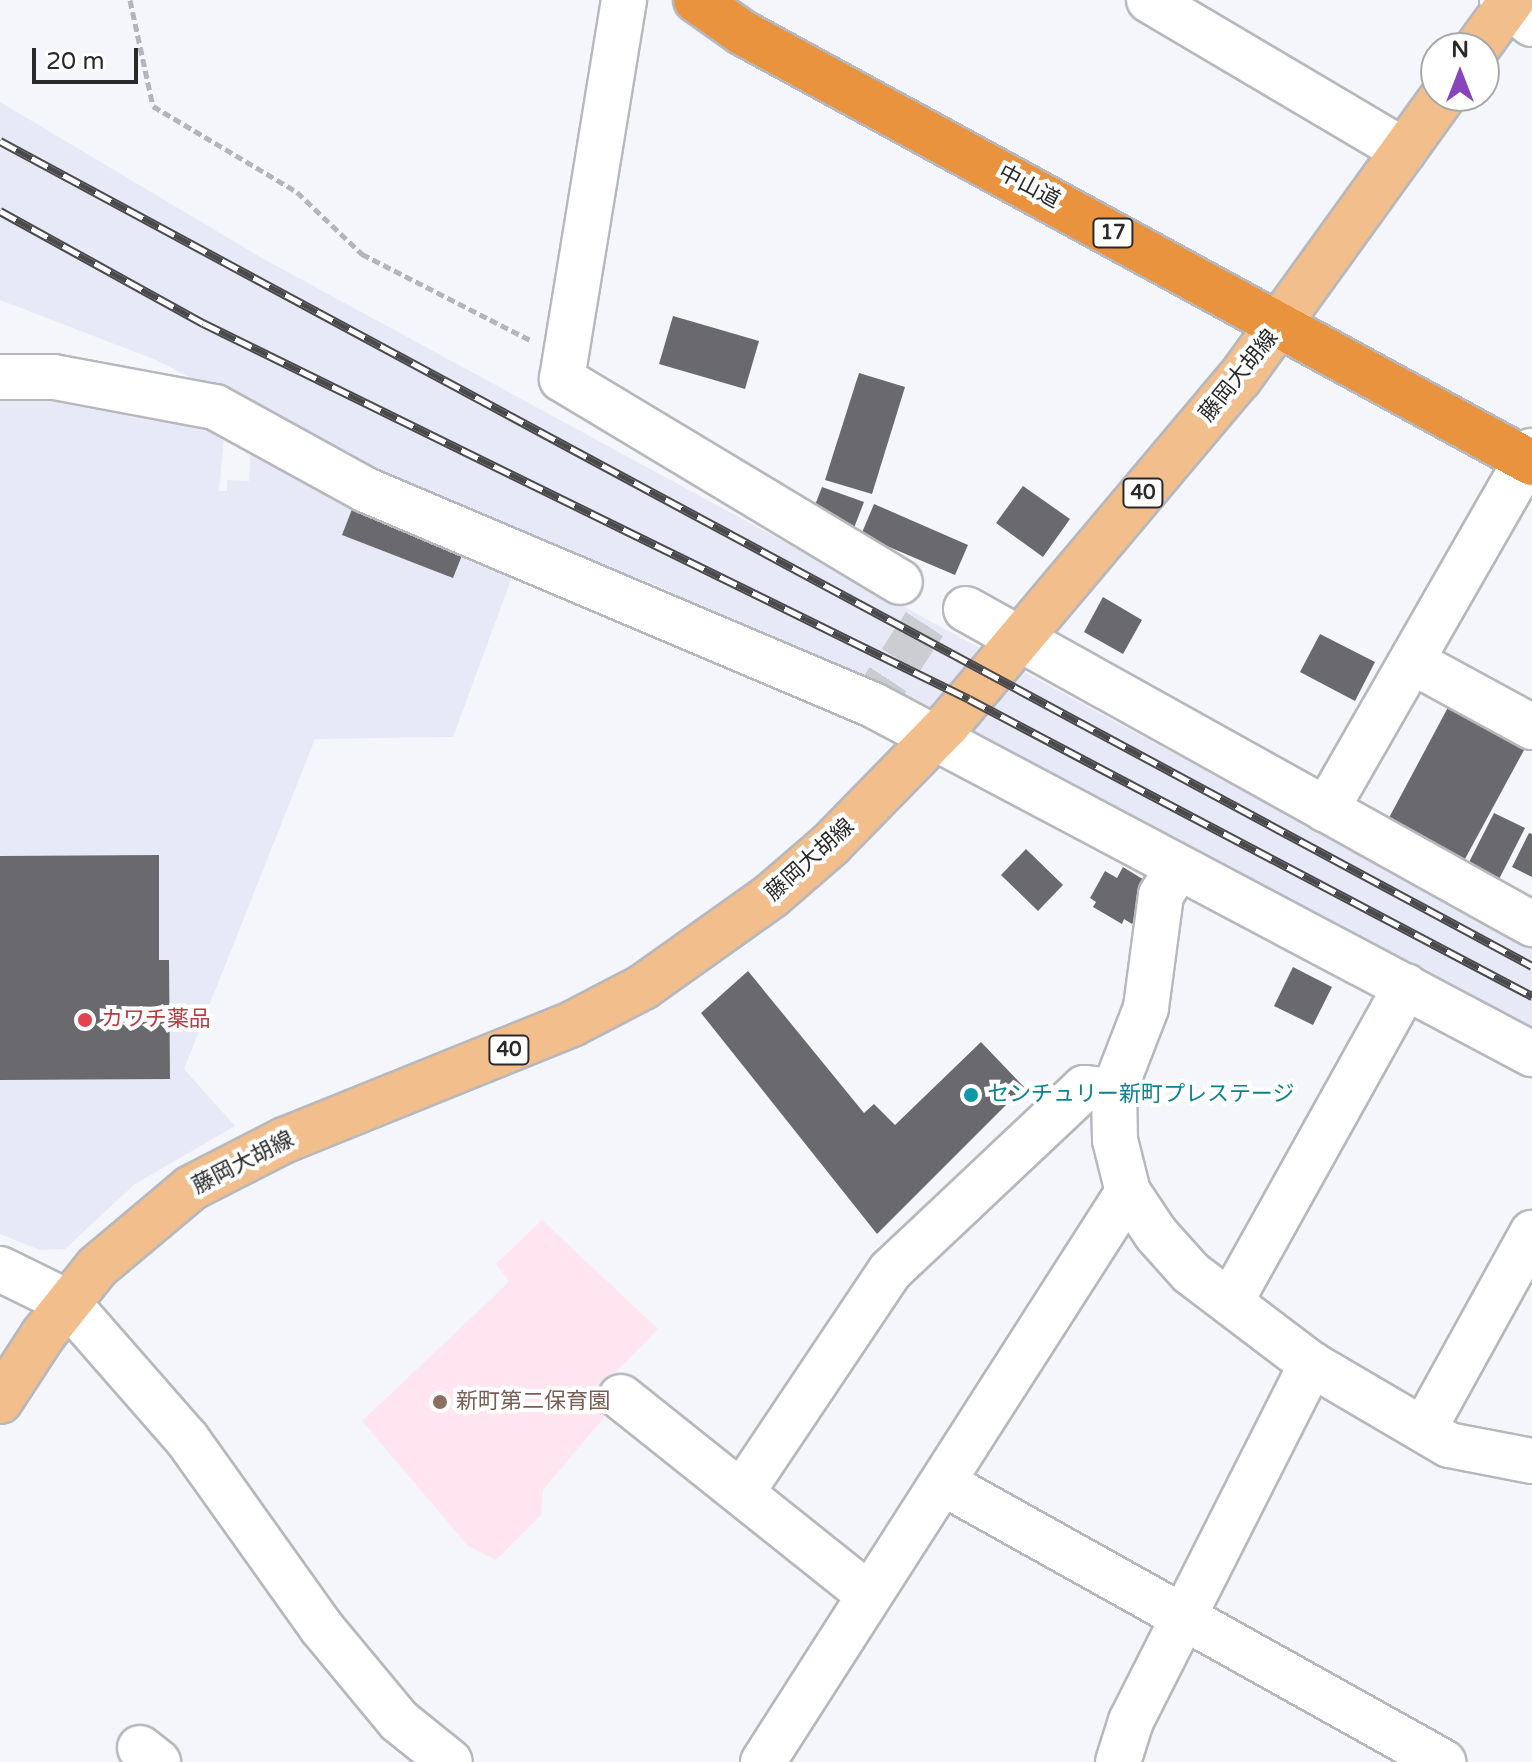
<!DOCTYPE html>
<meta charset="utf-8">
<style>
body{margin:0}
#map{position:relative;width:1532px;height:1762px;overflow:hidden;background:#f5f6fc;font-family:"Varela Round","Noto Sans JP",sans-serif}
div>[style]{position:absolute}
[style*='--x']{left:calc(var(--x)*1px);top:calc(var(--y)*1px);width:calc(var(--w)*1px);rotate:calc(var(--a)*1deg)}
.built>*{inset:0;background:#e7e9f6}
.education>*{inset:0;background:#fee5ef}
.building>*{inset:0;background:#69696e}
.minor-tunnel>*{height:44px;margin-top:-22px;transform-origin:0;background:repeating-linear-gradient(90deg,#cccdd2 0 44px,transparent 0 66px)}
.path>*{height:5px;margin-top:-2.5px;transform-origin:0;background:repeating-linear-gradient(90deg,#b4b5ba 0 8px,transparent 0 12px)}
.roads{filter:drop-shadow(2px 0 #b7b8bd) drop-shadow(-2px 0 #b7b8bd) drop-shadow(0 2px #b7b8bd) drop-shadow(0 -2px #b7b8bd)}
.minor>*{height:44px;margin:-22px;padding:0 22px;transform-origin:22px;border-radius:22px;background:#fff}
.major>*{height:44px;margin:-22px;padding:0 22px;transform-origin:22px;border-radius:22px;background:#f2be8c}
.highway>*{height:44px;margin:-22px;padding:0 22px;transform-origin:22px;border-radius:22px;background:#e9933f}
.rail>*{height:9px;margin-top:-4.5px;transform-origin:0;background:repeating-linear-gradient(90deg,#fff 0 18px,#4a4a4d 0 36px);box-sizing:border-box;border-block:2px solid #4a4a4d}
.dots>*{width:22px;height:22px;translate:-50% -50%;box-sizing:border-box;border:4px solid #fff;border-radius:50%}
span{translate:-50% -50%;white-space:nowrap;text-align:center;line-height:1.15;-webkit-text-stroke:8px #fff;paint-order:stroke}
.shield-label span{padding:2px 6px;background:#fff;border:2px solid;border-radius:6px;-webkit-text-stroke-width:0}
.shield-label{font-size:20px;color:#29292b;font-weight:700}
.street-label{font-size:22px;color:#29292b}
.health-label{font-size:22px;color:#be3a42}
.left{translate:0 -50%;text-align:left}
.culture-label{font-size:22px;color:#0d838f}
.education-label{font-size:22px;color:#785e54}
.north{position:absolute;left:1420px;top:32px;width:80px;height:80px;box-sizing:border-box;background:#fff;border:2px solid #a9a9aa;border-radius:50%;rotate:0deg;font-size:22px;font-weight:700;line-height:32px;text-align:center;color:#29292b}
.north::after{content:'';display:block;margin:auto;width:28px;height:36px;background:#8745b9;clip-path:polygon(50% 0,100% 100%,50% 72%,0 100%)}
.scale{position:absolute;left:32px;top:48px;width:106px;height:36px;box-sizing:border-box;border:4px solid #29292b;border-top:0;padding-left:10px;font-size:24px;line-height:28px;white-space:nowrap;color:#29292b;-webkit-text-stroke:6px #fff;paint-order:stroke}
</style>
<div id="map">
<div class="built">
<div style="clip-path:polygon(0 102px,260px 257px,1532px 948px,1532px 1036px,657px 585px,463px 515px,156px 360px,0 300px)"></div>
<div style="clip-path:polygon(0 388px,225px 427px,219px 491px,227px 491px,227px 480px,249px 481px,251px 440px,518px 561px,453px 737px,315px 739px,184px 1069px,235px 1126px,135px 1184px,65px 1249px,40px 1250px,0 1234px)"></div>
</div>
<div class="education">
<div style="clip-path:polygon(542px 1220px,658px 1329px,612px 1376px,627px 1390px,543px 1490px,541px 1515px,496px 1560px,468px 1546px,362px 1421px,509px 1282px,496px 1264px)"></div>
</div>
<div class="building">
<div style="clip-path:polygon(673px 316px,759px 341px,745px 389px,659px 364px)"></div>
<div style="clip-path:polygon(859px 373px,905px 387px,872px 494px,825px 480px)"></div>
<div style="clip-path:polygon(1023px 486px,1070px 519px,1043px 557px,996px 523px)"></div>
<div style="clip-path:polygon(822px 487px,864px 502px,854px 528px,812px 513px)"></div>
<div style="clip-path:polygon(356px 499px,467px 543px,453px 578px,342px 535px)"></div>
<div style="clip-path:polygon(874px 504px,968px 545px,955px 575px,861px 535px)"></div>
<div style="clip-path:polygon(1103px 597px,1142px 620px,1123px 654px,1084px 632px)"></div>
<div style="clip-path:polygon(1320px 634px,1375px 662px,1355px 701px,1300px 672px)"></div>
<div style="clip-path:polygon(1453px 698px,1530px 739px,1459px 870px,1383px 829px)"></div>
<div style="clip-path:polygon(1494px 813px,1525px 828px,1494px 889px,1463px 874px)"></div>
<div style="clip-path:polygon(1529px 833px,1532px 834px,1532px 877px,1512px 867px)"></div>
<div style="clip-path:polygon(1026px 849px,1063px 885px,1038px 911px,1001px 875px)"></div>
<div style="clip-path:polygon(159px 855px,159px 960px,169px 960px,170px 1079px,0 1080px,0 856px)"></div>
<div style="clip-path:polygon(1123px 867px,1149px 883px,1148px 896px,1132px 924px,1124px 919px,1122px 924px,1093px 907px,1096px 902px,1090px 898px,1105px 871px,1117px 878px)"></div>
<div style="clip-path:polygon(1293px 967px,1332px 987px,1313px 1025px,1274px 1006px)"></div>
<div style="clip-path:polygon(748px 971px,864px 1113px,874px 1104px,895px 1125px,981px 1042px,1024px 1087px,877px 1234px,701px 1013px)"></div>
</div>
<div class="minor-tunnel">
<div style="--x:864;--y:716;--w:129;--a:-56.7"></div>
</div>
<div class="path">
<div style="--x:130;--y:0;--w:108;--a:77.8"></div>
<div style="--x:153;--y:106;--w:168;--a:30.8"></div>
<div style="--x:297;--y:192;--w:90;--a:43.6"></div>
<div style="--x:362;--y:254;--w:189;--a:27.1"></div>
</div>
<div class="roads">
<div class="minor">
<div style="--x:624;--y:0;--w:384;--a:99.3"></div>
<div style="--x:562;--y:379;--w:394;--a:31"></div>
<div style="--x:1149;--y:0;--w:296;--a:30.6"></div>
<div style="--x:1502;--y:0;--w:38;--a:39"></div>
<div style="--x:0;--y:377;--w:54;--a:0"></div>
<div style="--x:54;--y:377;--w:164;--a:10.6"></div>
<div style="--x:215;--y:407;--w:172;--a:28.8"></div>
<div style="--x:366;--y:490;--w:551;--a:22.98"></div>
<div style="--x:873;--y:705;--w:746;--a:27.91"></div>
<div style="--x:966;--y:609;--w:648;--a:29.1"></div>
<div style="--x:1413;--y:662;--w:136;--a:28.6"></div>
<div style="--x:1326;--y:810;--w:414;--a:-60.2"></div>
<div style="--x:1178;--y:867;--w:33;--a:121"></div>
<div style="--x:1161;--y:895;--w:114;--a:97.6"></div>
<div style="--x:1146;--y:1008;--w:89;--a:111.1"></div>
<div style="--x:1114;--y:1091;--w:49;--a:88.8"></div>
<div style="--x:1115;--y:1140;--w:54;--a:76"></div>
<div style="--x:1128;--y:1192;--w:50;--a:56.3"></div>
<div style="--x:1156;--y:1234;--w:52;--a:48.1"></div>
<div style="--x:1191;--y:1273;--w:151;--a:37.2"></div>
<div style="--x:1311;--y:1364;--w:160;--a:30.4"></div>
<div style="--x:1449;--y:1445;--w:85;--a:10.9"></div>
<div style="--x:0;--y:1269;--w:75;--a:26.2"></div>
<div style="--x:67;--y:1302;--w:182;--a:48.8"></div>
<div style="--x:187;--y:1439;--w:231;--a:54.5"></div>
<div style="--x:321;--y:1627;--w:122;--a:50.3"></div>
<div style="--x:399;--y:1721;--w:65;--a:38.8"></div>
<div style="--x:1232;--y:1299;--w:358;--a:-60.9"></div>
<div style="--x:621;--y:1397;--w:316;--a:38.6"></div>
<div style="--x:1425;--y:1427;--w:222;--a:-61.1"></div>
<div style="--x:943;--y:1483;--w:573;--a:29.16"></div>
<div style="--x:742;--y:1492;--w:266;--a:-56.2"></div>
<div style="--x:890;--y:1271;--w:267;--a:-43.3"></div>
<div style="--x:1084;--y:1088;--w:30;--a:6"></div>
<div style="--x:140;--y:1748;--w:23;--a:38"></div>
<div style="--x:763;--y:1762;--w:677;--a:-57.37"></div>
<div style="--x:1118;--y:1762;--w:43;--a:-72.4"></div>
<div style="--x:1131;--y:1721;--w:400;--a:-63.2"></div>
</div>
<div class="major">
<div style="--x:1477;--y:48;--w:59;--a:-53.9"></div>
<div style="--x:0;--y:1401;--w:79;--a:-56.9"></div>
<div style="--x:43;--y:1335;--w:87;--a:-51.5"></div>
<div style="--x:97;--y:1267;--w:123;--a:-40"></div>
<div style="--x:191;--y:1188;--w:106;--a:-27.1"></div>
<div style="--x:285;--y:1140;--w:310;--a:-22"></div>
<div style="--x:572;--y:1024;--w:80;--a:-27.5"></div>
<div style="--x:643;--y:987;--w:157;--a:-35.4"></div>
<div style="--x:771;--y:896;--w:79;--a:-40.9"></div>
<div style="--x:831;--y:844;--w:168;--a:-45.7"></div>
<div style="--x:948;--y:724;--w:451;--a:-49.9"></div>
<div style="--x:1239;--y:379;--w:349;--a:-54.2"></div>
</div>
<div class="highway">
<div style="--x:696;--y:0;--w:57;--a:35.1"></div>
<div style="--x:743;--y:33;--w:899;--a:28.59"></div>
</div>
</div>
<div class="rail">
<div style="--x:0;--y:141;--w:1740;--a:28.3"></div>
<div style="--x:0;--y:211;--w:232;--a:28.9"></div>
<div style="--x:203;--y:323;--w:853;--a:26.14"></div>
<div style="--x:969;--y:699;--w:637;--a:27.81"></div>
</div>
<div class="dots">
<div style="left:85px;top:1020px;background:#e0444e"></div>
<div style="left:971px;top:1095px;background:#0f9aa8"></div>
<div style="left:440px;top:1402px;background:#8d6e63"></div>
</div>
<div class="shield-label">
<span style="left:1113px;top:233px">17</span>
<span style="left:1143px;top:493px">40</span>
<span style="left:509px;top:1050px">40</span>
</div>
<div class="street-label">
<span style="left:1029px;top:187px;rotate:28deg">中山道</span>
<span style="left:1239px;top:376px;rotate:-51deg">藤岡大胡線</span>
<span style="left:810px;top:860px;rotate:-42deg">藤岡大胡線</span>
<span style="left:243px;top:1163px;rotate:-27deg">藤岡大胡線</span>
</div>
<div class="health-label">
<span class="left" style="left:101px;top:1020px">カワチ薬品</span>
</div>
<div class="culture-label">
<span class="left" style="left:987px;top:1095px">センチュリー新町プレステージ</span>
</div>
<div class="education-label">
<span class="left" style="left:456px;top:1402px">新町第二保育園</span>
</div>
<div class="north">N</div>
<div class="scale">20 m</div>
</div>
